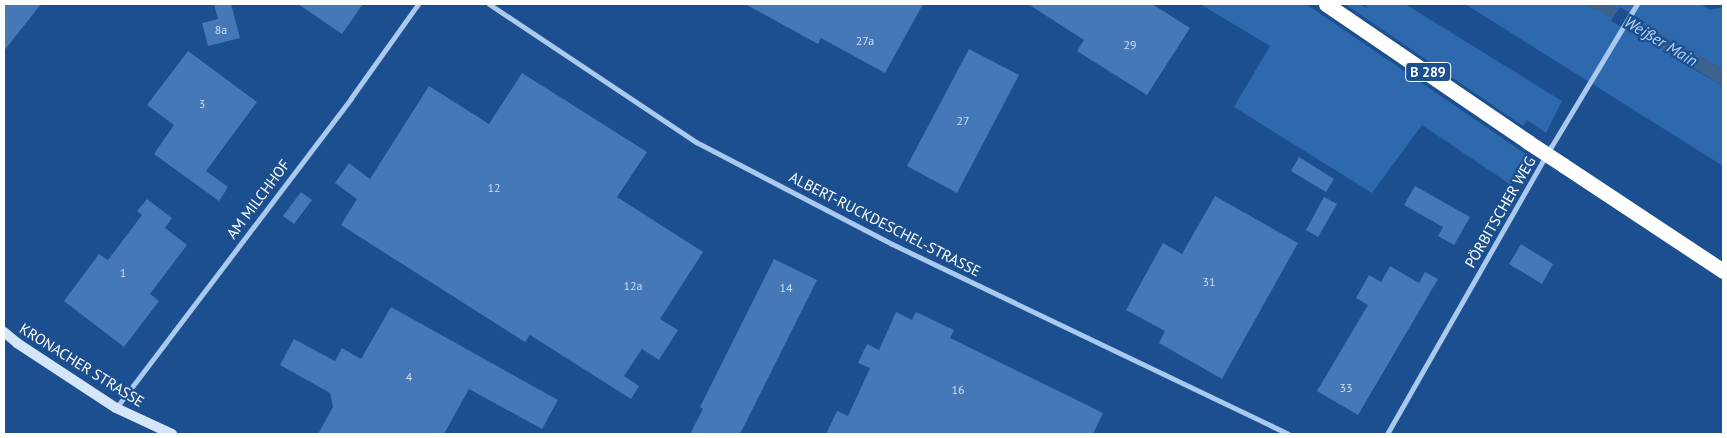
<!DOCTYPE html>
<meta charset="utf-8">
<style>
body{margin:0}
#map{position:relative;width:1727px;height:438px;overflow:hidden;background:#1b4f8f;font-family:"PT Sans",sans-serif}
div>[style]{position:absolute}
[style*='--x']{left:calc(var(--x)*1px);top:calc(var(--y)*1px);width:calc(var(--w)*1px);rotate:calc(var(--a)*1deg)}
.green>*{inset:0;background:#2e69ad}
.water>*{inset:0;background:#3c6290}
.pier>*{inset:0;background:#1b4f8f}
.building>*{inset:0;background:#4478b7}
.street>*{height:5px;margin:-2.5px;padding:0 2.5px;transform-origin:2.5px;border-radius:2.5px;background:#a9c9ee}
.secondary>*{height:10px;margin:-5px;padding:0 5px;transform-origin:5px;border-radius:5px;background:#d6e6fa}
.highway>*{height:15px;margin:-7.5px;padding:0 7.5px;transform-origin:7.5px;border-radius:7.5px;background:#fff}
.highway-bridge>*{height:15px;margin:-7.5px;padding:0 7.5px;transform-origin:7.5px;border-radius:7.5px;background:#fff}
span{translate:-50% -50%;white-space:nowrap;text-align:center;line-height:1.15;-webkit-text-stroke:4.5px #1b4f8f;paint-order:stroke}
.number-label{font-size:12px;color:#d0dded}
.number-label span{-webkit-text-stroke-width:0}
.shield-label span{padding:1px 4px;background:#1b4f8f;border:1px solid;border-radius:4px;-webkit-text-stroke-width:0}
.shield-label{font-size:14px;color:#fff;font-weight:700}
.street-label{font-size:15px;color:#fff}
.water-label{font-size:16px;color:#b5d3f5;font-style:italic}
.frame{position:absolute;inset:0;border:5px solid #fff;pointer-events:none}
</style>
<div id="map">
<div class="green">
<div style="clip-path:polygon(1200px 4px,1306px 4px,1527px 155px,1511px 185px,1422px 125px,1372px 193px,1234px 107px,1270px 46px)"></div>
<div style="clip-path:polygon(1345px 4px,1360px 4px,1366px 8px,1368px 4px,1405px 4px,1562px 101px,1546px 133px,1527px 120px,1523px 126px)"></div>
<div style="clip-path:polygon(1465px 4px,1581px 4px,1598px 10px,1655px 43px,1683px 63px,1723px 86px,1723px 166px)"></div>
<div style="clip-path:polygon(1609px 4px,1700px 4px,1710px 10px,1723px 7px,1723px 70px)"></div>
</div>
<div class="water">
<div style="clip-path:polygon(1581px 4px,1609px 4px,1698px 55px,1723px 70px,1723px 86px,1598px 10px)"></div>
</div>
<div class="pier">
<div style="clip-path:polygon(1620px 7px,1642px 20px,1634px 34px,1611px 21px)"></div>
</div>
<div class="building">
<div style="clip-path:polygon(4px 4px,41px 4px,4px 51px)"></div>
<div style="clip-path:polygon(214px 4px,231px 4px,240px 38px,208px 46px,202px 23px,218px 19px)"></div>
<div style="clip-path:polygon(298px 4px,363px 4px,342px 34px)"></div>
<div style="clip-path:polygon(745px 4px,923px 4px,885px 73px,821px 38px,818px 44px)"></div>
<div style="clip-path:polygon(1028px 4px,1152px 4px,1190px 28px,1147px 95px,1077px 51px,1084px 40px)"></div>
<div style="clip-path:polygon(969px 49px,1019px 75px,957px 193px,907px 166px)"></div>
<div style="clip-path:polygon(188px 51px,257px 102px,206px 171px,228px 187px,219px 201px,154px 154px,174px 125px,147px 105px)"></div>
<div style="clip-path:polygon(522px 73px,647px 152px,617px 197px,703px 252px,660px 319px,678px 330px,659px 360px,642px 349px,624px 376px,639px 386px,631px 399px,530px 335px,525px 342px,341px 225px,357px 199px,335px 183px,349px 163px,370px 179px,429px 86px,489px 124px)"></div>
<div style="clip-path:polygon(1299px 157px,1334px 179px,1326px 192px,1291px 171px)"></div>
<div style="clip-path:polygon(1415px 186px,1470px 217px,1454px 245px,1438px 236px,1443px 227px,1404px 205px)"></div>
<div style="clip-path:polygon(301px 192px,312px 200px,294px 224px,283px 216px)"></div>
<div style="clip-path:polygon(1215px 196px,1298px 243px,1222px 379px,1159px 343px,1165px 331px,1126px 310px,1163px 243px,1182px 254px)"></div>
<div style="clip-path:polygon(1324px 197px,1337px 204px,1318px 237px,1306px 230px)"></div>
<div style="clip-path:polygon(147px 199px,172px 218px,165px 228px,187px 245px,150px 294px,159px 301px,124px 347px,64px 301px,99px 254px,108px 260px,142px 215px,137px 211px)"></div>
<div style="clip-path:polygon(1521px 244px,1553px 264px,1542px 284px,1509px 264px)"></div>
<div style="clip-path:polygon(774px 259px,817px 280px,740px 434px,690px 434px,703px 409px,700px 407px)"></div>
<div style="clip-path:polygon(1390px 266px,1419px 283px,1425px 272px,1438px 279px,1358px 415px,1317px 391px,1368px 305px,1356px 298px,1369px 275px,1381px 282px)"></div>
<div style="clip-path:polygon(391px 307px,558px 400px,542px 429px,469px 389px,444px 434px,318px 434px,333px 407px,330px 393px,280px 365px,294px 339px,335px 361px,342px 348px,361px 359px)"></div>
<div style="clip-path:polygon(896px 312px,912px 320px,916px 312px,954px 330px,950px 338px,1103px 413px,1093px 434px,826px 434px,837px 411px,848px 416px,870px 368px,858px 363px,867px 344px,879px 350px)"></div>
</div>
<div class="street">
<div style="--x:489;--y:4;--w:249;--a:33.7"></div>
<div style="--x:696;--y:142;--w:221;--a:27.5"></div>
<div style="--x:892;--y:244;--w:439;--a:25.6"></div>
<div style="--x:116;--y:408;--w:389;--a:-52.8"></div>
<div style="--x:351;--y:98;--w:115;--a:-54.5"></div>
<div style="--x:1387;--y:434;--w:331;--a:-60.3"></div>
<div style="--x:1551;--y:147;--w:167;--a:-59"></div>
</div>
<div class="secondary">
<div style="--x:4;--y:332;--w:17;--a:40"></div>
<div style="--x:17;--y:343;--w:118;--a:33.3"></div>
<div style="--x:116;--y:408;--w:62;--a:24.9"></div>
</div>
<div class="highway">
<div style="--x:1326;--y:4;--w:245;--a:34.3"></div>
<div style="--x:1563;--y:165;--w:192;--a:33.5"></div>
</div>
<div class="highway-bridge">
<div style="--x:1528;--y:142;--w:42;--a:33.3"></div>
</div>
<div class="number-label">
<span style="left:221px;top:30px">8a</span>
<span style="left:865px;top:41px">27a</span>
<span style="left:1130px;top:45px">29</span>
<span style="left:202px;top:104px">3</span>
<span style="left:963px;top:121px">27</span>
<span style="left:494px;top:188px">12</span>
<span style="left:123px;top:273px">1</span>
<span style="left:1209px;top:282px">31</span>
<span style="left:633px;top:286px">12a</span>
<span style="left:786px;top:288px">14</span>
<span style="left:409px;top:377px">4</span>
<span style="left:1346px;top:388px">33</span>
<span style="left:958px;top:390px">16</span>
</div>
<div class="shield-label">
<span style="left:1428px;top:72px">B 289</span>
</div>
<div class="street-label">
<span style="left:258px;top:199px;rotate:-53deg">AM MILCHHOF</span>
<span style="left:1500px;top:212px;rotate:-60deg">PÖRBITSCHER WEG</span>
<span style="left:885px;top:224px;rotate:27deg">ALBERT-RUCKDESCHEL-STRASSE</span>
<span style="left:82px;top:365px;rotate:32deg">KRONACHER STRASSE</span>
</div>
<div class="water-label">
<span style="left:1661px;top:41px;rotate:31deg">Weißer Main</span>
</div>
<div class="frame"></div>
</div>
